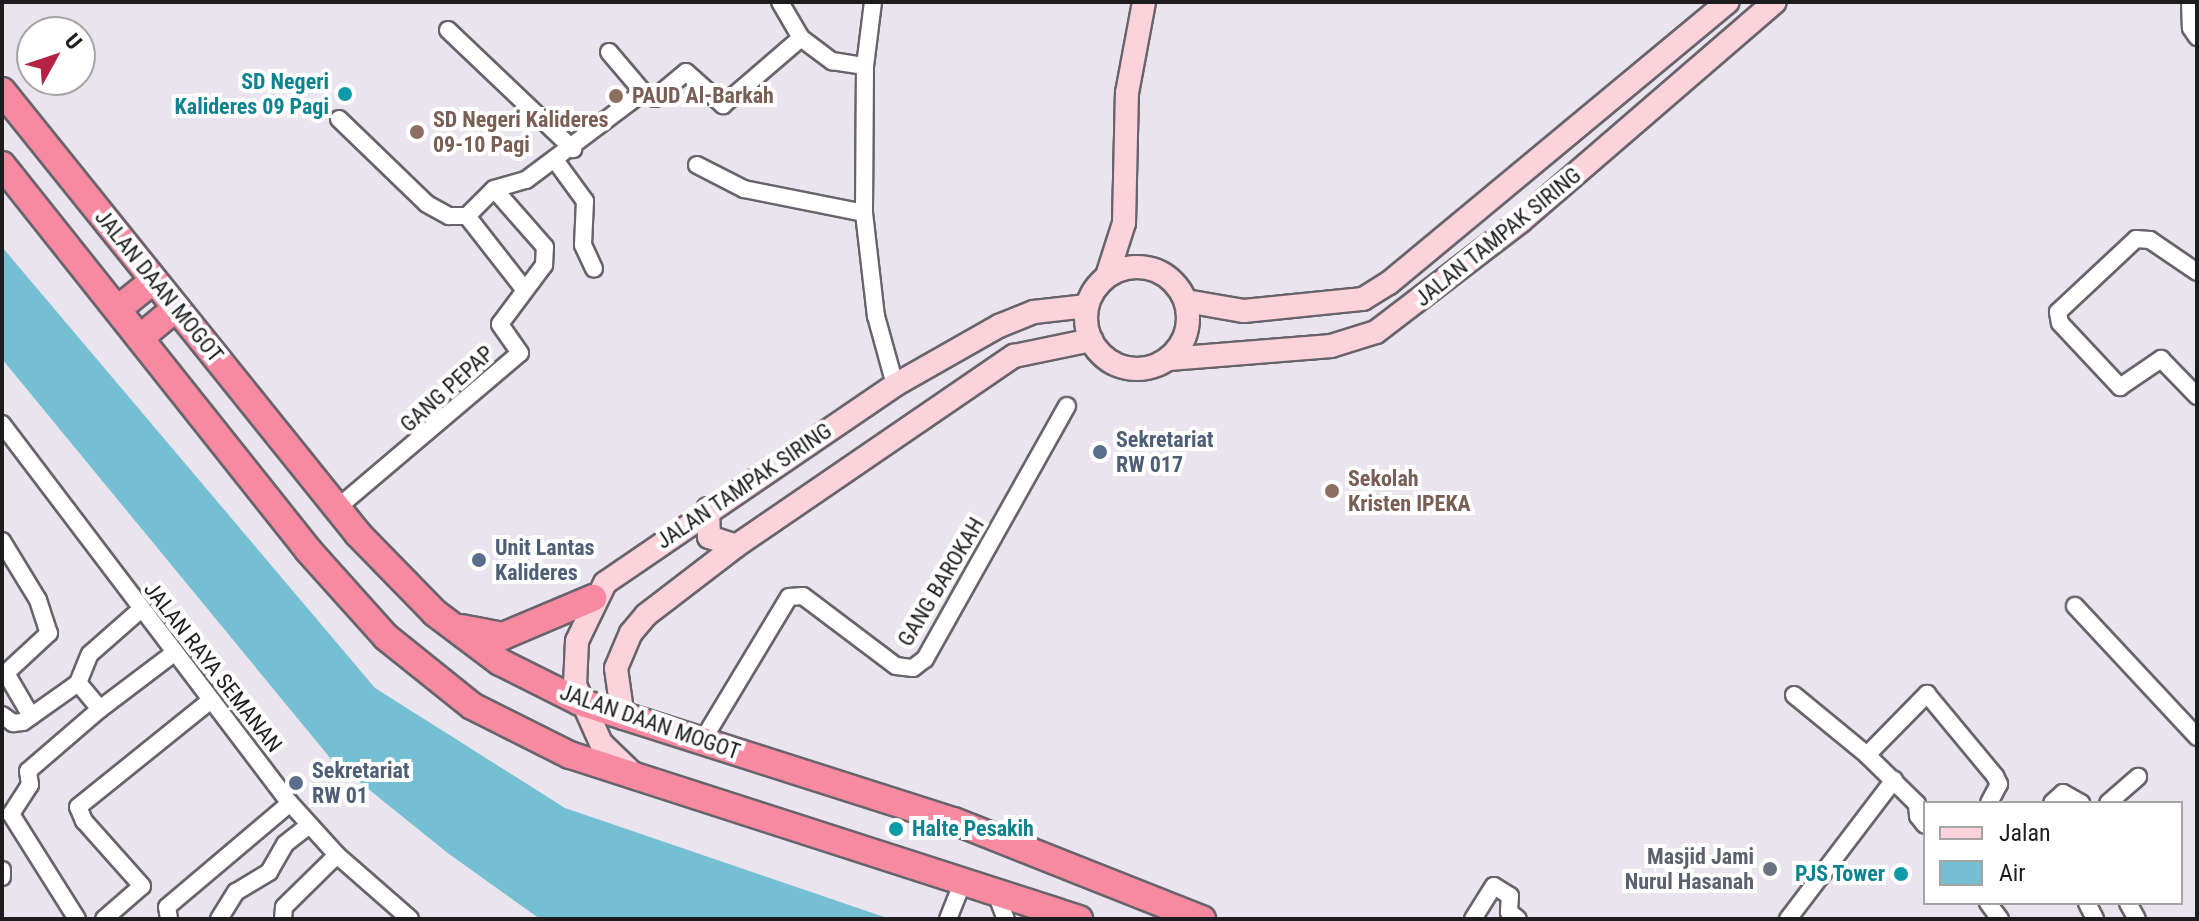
<!DOCTYPE html>
<style>
body{margin:0}
#map{position:relative;width:2199px;height:921px;overflow:hidden;background:#e9e4ee;font-family:"Roboto Condensed",sans-serif}
div>[style]{position:absolute}
[style*='--x']{left:calc(var(--x)*1px);top:calc(var(--y)*1px);width:calc(var(--w)*1px);rotate:calc(var(--a)*1deg)}
.water>*{inset:0;background:#75bfd3}
.roads{filter:drop-shadow(2px 0 #68646c) drop-shadow(-2px 0 #68646c) drop-shadow(0 2px #68646c) drop-shadow(0 -2px #68646c)}
.minor>*{height:16px;margin:-8px;padding:0 8px;transform-origin:8px;border-radius:8px;background:#fff}
.secondary>*{height:22px;margin:-11px;padding:0 11px;transform-origin:11px;border-radius:11px;background:#fcd3db}
.secondary>.ring{margin:-11px;padding:0;box-sizing:content-box;background:none;border:22px solid #fcd3db;border-radius:50%}
.trunk>*{height:26px;margin:-13px;padding:0 13px;transform-origin:13px;border-radius:13px;background:#f78aa0}
.dots>*{width:22px;height:22px;translate:-50% -50%;box-sizing:border-box;border:4px solid #fff;border-radius:50%}
span{translate:-50% -50%;white-space:nowrap;text-align:center;line-height:1.15;-webkit-text-stroke:8px #fff;paint-order:stroke}
.culture-label{font-size:22px;color:#0d838f;font-weight:700}
.right{translate:-100% -50%;text-align:right}
.left{translate:0 -50%;text-align:left}
.education-label{font-size:22px;color:#785e54;font-weight:700}
.street-label{font-size:22px;color:#1d1c1f}
.service-label{font-size:22px;color:#4e5e75;font-weight:700}
.worship-label{font-size:22px;color:#5b616d;font-weight:700}
.frame{position:absolute;inset:0;border:4px solid #1d1c1f;pointer-events:none}
.legend{position:absolute;left:1923px;top:801px;width:260px;height:104px;box-sizing:border-box;background:#fff;border:2px solid #a5a4a5;margin:0;padding:10px 14px;list-style:none;font-size:24px;color:#1d1c1f}
.legend li{display:flex;align-items:center;gap:16px;height:40px}
.legend b{width:40px;border:2px solid #a5a4a5}
.north{position:absolute;left:16px;top:16px;width:80px;height:80px;box-sizing:border-box;background:#fff;border:2px solid #a5a4a5;border-radius:50%;rotate:50deg;font-size:22px;font-weight:700;line-height:32px;text-align:center;color:#1d1c1f}
.north::after{content:'';display:block;margin:auto;width:28px;height:36px;background:#b42246;clip-path:polygon(50% 0,100% 100%,50% 72%,0 100%)}
</style>
<div id="map">
<div class="water">
<div style="clip-path:polygon(2px 247px,375px 688px,565px 808px,890px 919px,540px 919px,449px 854px,331px 759px,2px 359px)"></div>
</div>
<div class="roads">
<div class="minor">
<div style="--x:780;--y:2;--w:42;--a:59.7"></div>
<div style="--x:801;--y:38;--w:39;--a:37"></div>
<div style="--x:832;--y:61;--w:33;--a:9"></div>
<div style="--x:873;--y:2;--w:64;--a:97.1"></div>
<div style="--x:865;--y:66;--w:147;--a:90.4"></div>
<div style="--x:864;--y:213;--w:104;--a:83.4"></div>
<div style="--x:876;--y:316;--w:72;--a:74.6"></div>
<div style="--x:2190;--y:2;--w:26;--a:88"></div>
<div style="--x:2191;--y:28;--w:11;--a:56"></div>
<div style="--x:448;--y:30;--w:173;--a:43.6"></div>
<div style="--x:609;--y:52;--w:52;--a:49.6"></div>
<div style="--x:339;--y:119;--w:122;--a:44"></div>
<div style="--x:427;--y:204;--w:25;--a:29"></div>
<div style="--x:449;--y:216;--w:18;--a:0"></div>
<div style="--x:555;--y:160;--w:51;--a:53.8"></div>
<div style="--x:585;--y:201;--w:44;--a:92.6"></div>
<div style="--x:583;--y:245;--w:26;--a:65"></div>
<div style="--x:697;--y:165;--w:53;--a:27.1"></div>
<div style="--x:744;--y:189;--w:122;--a:11.3"></div>
<div style="--x:2197;--y:272;--w:57;--a:-145.8"></div>
<div style="--x:2150;--y:240;--w:14;--a:-176"></div>
<div style="--x:2136;--y:239;--w:107;--a:136.9"></div>
<div style="--x:2058;--y:312;--w:11;--a:80"></div>
<div style="--x:2060;--y:323;--w:88;--a:46.8"></div>
<div style="--x:2120;--y:387;--w:50;--a:-34.3"></div>
<div style="--x:2161;--y:359;--w:52;--a:45.8"></div>
<div style="--x:524;--y:289;--w:93;--a:-128"></div>
<div style="--x:467;--y:216;--w:38;--a:-45"></div>
<div style="--x:494;--y:189;--w:33;--a:-16"></div>
<div style="--x:526;--y:180;--w:146;--a:-36.9"></div>
<div style="--x:643;--y:92;--w:13;--a:27"></div>
<div style="--x:655;--y:98;--w:40;--a:-40"></div>
<div style="--x:686;--y:72;--w:50;--a:41.7"></div>
<div style="--x:723;--y:105;--w:103;--a:-40.7"></div>
<div style="--x:2;--y:424;--w:476;--a:52.8"></div>
<div style="--x:290;--y:803;--w:70;--a:47.9"></div>
<div style="--x:337;--y:855;--w:97;--a:41.2"></div>
<div style="--x:336;--y:509;--w:241;--a:-40.3"></div>
<div style="--x:520;--y:353;--w:35;--a:-125"></div>
<div style="--x:500;--y:324;--w:74;--a:-53.3"></div>
<div style="--x:544;--y:265;--w:18;--a:-87"></div>
<div style="--x:545;--y:247;--w:77;--a:-131.3"></div>
<div style="--x:2;--y:541;--w:69;--a:58.6"></div>
<div style="--x:38;--y:600;--w:35;--a:72"></div>
<div style="--x:49;--y:633;--w:59;--a:137.1"></div>
<div style="--x:6;--y:673;--w:50;--a:59.8"></div>
<div style="--x:2075;--y:606;--w:179;--a:47"></div>
<div style="--x:1794;--y:695;--w:94;--a:39.4"></div>
<div style="--x:1867;--y:755;--w:86;--a:-45.5"></div>
<div style="--x:1927;--y:694;--w:107;--a:50.3"></div>
<div style="--x:1995;--y:776;--w:9;--a:63"></div>
<div style="--x:1999;--y:784;--w:21;--a:118"></div>
<div style="--x:100;--y:709;--w:93;--a:-37.1"></div>
<div style="--x:2;--y:715;--w:14;--a:36"></div>
<div style="--x:13;--y:723;--w:10;--a:-6"></div>
<div style="--x:23;--y:722;--w:67;--a:-35.3"></div>
<div style="--x:701;--y:743;--w:170;--a:-58.9"></div>
<div style="--x:789;--y:597;--w:14;--a:-4"></div>
<div style="--x:803;--y:596;--w:116;--a:37"></div>
<div style="--x:896;--y:666;--w:17;--a:7"></div>
<div style="--x:913;--y:668;--w:15;--a:-37"></div>
<div style="--x:925;--y:659;--w:290;--a:-60.7"></div>
<div style="--x:1867;--y:755;--w:70;--a:44.4"></div>
<div style="--x:1917;--y:804;--w:12;--a:85"></div>
<div style="--x:1918;--y:816;--w:11;--a:52"></div>
<div style="--x:2052;--y:803;--w:15;--a:-42"></div>
<div style="--x:2063;--y:793;--w:21;--a:29"></div>
<div style="--x:2108;--y:803;--w:40;--a:-41"></div>
<div style="--x:2;--y:870;--w:7;--a:90"></div>
<div style="--x:995;--y:891;--w:30;--a:69"></div>
<div style="--x:1988;--y:903;--w:20;--a:53"></div>
<div style="--x:2087;--y:903;--w:18;--a:63"></div>
<div style="--x:2128;--y:903;--w:18;--a:61"></div>
<div style="--x:77;--y:919;--w:124;--a:-122.2"></div>
<div style="--x:11;--y:814;--w:35;--a:-57"></div>
<div style="--x:30;--y:785;--w:14;--a:-98"></div>
<div style="--x:28;--y:771;--w:95;--a:-40.7"></div>
<div style="--x:100;--y:709;--w:34;--a:-130"></div>
<div style="--x:78;--y:683;--w:31;--a:-68"></div>
<div style="--x:90;--y:654;--w:67;--a:-41.3"></div>
<div style="--x:104;--y:919;--w:50;--a:-41"></div>
<div style="--x:142;--y:886;--w:87;--a:-131.7"></div>
<div style="--x:84;--y:821;--w:15;--a:-113"></div>
<div style="--x:78;--y:807;--w:171;--a:-38.8"></div>
<div style="--x:169;--y:919;--w:12;--a:-99"></div>
<div style="--x:167;--y:907;--w:161;--a:-40.2"></div>
<div style="--x:219;--y:919;--w:32;--a:-58"></div>
<div style="--x:236;--y:892;--w:39;--a:-31"></div>
<div style="--x:269;--y:872;--w:32;--a:-60"></div>
<div style="--x:285;--y:844;--w:31;--a:-38"></div>
<div style="--x:283;--y:919;--w:12;--a:-85"></div>
<div style="--x:284;--y:907;--w:74;--a:-44.5"></div>
<div style="--x:948;--y:919;--w:43;--a:-68.2"></div>
<div style="--x:1473;--y:919;--w:39;--a:-58"></div>
<div style="--x:1494;--y:886;--w:19;--a:32"></div>
<div style="--x:1510;--y:896;--w:16;--a:94"></div>
<div style="--x:1509;--y:912;--w:11;--a:38"></div>
<div style="--x:1788;--y:919;--w:175;--a:-52.7"></div>
</div>
<div class="secondary">
<div class="ring" style="left:1086px;top:267px;width:80px;height:80px"></div>
<div style="--x:1107;--y:276;--w:56;--a:-72.2"></div>
<div style="--x:1124;--y:223;--w:130;--a:-88.7"></div>
<div style="--x:1127;--y:93;--w:93;--a:-79.4"></div>
<div style="--x:1186;--y:301;--w:59;--a:9.8"></div>
<div style="--x:1244;--y:311;--w:120;--a:-5.8"></div>
<div style="--x:1363;--y:299;--w:31;--a:-32"></div>
<div style="--x:1389;--y:283;--w:440;--a:-39.7"></div>
<div style="--x:1169;--y:359;--w:163;--a:-4.6"></div>
<div style="--x:1331;--y:346;--w:47;--a:-17.3"></div>
<div style="--x:1376;--y:332;--w:183;--a:-37.4"></div>
<div style="--x:1521;--y:221;--w:335;--a:-40.8"></div>
<div style="--x:708;--y:509;--w:28;--a:88"></div>
<div style="--x:709;--y:537;--w:28;--a:18"></div>
<div style="--x:623;--y:718;--w:50;--a:-98"></div>
<div style="--x:616;--y:668;--w:38;--a:-67"></div>
<div style="--x:631;--y:633;--w:23;--a:-50"></div>
<div style="--x:646;--y:615;--w:113;--a:-37.5"></div>
<div style="--x:736;--y:546;--w:337;--a:-34.4"></div>
<div style="--x:1014;--y:356;--w:79;--a:-11.7"></div>
<div style="--x:632;--y:773;--w:43;--a:-135.9"></div>
<div style="--x:601;--y:743;--w:64;--a:-114.1"></div>
<div style="--x:575;--y:685;--w:44;--a:-87.4"></div>
<div style="--x:577;--y:641;--w:64;--a:-64.2"></div>
<div style="--x:605;--y:583;--w:351;--a:-34.3"></div>
<div style="--x:895;--y:385;--w:120;--a:-29.6"></div>
<div style="--x:999;--y:326;--w:38;--a:-22"></div>
<div style="--x:1034;--y:312;--w:53;--a:-6.5"></div>
</div>
<div class="trunk">
<div style="--x:2;--y:91;--w:568;--a:51.21"></div>
<div style="--x:358;--y:534;--w:110;--a:45.7"></div>
<div style="--x:435;--y:613;--w:81;--a:37"></div>
<div style="--x:500;--y:662;--w:89;--a:26.6"></div>
<div style="--x:580;--y:702;--w:392;--a:17.7"></div>
<div style="--x:954;--y:821;--w:267;--a:21.6"></div>
<div style="--x:2;--y:165;--w:492;--a:51.5"></div>
<div style="--x:308;--y:550;--w:117;--a:48.1"></div>
<div style="--x:386;--y:637;--w:110;--a:38.7"></div>
<div style="--x:472;--y:706;--w:110;--a:26.6"></div>
<div style="--x:570;--y:755;--w:535;--a:17.86"></div>
<div style="--x:118;--y:309;--w:46;--a:-38.9"></div>
<div style="--x:140;--y:338;--w:47;--a:-39.8"></div>
<div style="--x:461;--y:628;--w:43;--a:10.8"></div>
<div style="--x:503;--y:636;--w:98;--a:-22.9"></div>
</div>
</div>
<div class="dots">
<div style="left:345px;top:94px;background:#0f9aa8"></div>
<div style="left:616px;top:96px;background:#8d6e63"></div>
<div style="left:417px;top:132px;background:#8d6e63"></div>
<div style="left:1100px;top:452px;background:#5c6f8a"></div>
<div style="left:1332px;top:491px;background:#8d6e63"></div>
<div style="left:479px;top:560px;background:#5c6f8a"></div>
<div style="left:296px;top:783px;background:#5c6f8a"></div>
<div style="left:896px;top:829px;background:#0f9aa8"></div>
<div style="left:1770px;top:869px;background:#6b7280"></div>
<div style="left:1901px;top:874px;background:#0f9aa8"></div>
</div>
<div class="culture-label">
<span class="right" style="left:329px;top:94px">SD Negeri<br>Kalideres 09 Pagi</span>
<span class="left" style="left:912px;top:829px">Halte Pesakih</span>
<span class="right" style="left:1885px;top:874px">PJS Tower</span>
</div>
<div class="education-label">
<span class="left" style="left:632px;top:96px">PAUD Al-Barkah</span>
<span class="left" style="left:433px;top:132px">SD Negeri Kalideres<br>09-10 Pagi</span>
<span class="left" style="left:1348px;top:491px">Sekolah<br>Kristen IPEKA</span>
</div>
<div class="street-label">
<span style="left:1498px;top:237px;rotate:-39deg">JALAN TAMPAK SIRING</span>
<span style="left:159px;top:286px;rotate:51deg">JALAN DAAN MOGOT</span>
<span style="left:447px;top:389px;rotate:-42deg">GANG PEPAP</span>
<span style="left:744px;top:486px;rotate:-34deg">JALAN TAMPAK SIRING</span>
<span style="left:941px;top:582px;rotate:-59deg">GANG BAROKAH</span>
<span style="left:213px;top:667px;rotate:52deg">JALAN RAYA SEMANAN</span>
<span style="left:650px;top:722px;rotate:19deg">JALAN DAAN MOGOT</span>
</div>
<div class="service-label">
<span class="left" style="left:1116px;top:452px">Sekretariat<br>RW 017</span>
<span class="left" style="left:495px;top:560px">Unit Lantas<br>Kalideres</span>
<span class="left" style="left:312px;top:783px">Sekretariat<br>RW 01</span>
</div>
<div class="worship-label">
<span class="right" style="left:1754px;top:869px">Masjid Jami<br>Nurul Hasanah</span>
</div>
<div class="frame"></div>
<ul class="legend">
<li><b style="height:10px;background:#fcd3db"></b>Jalan</li>
<li><b style="height:22px;background:#75bfd3"></b>Air</li>
</ul>
<div class="north">U</div>
</div>
